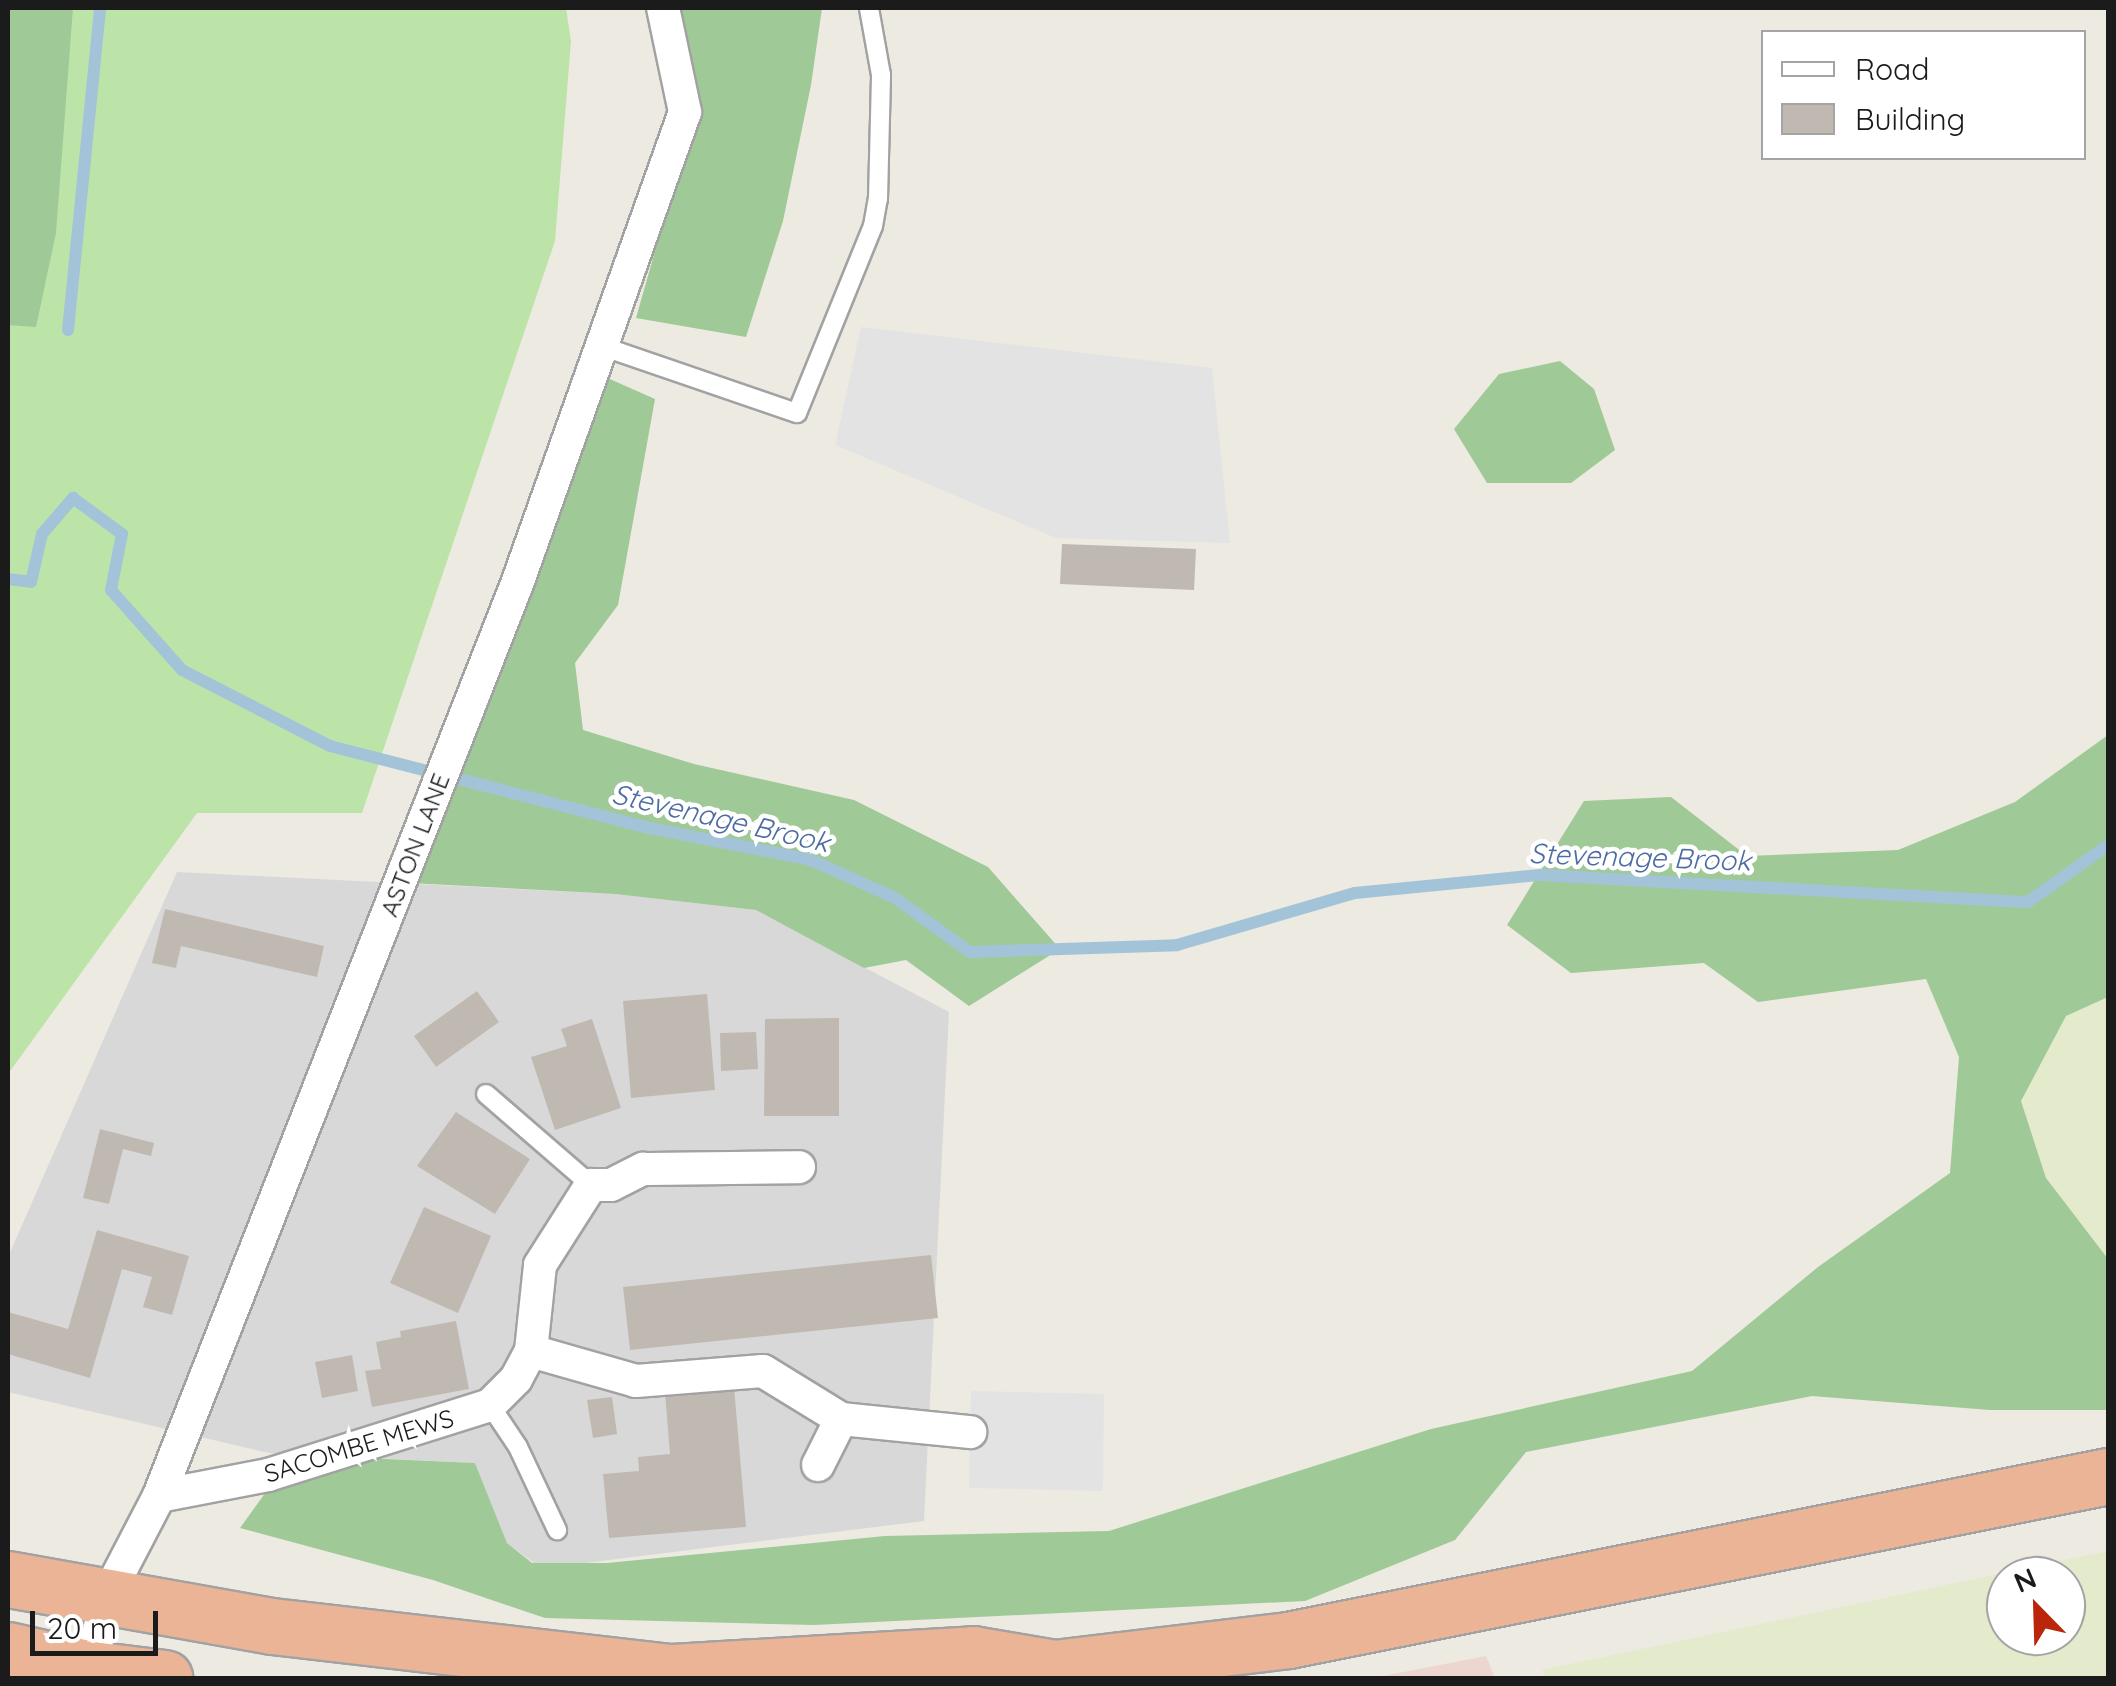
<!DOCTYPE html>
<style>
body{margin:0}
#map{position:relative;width:2116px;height:1686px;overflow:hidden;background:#eceae1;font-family:Quicksand,sans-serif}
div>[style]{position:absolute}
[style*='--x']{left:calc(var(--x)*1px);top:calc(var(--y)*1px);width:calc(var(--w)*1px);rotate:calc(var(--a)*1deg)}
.residential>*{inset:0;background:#d9d8d8}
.commercial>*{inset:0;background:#edd5d0}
.farmland>*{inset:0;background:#e4eacc}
.grass>*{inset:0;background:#bde4a8}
.forest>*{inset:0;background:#9fc997}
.parking>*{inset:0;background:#e3e3e3}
.stream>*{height:12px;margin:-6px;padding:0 6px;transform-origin:6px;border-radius:6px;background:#a3c4d8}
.building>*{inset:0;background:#c0b9b1}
.roads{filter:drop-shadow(2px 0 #a2a2a2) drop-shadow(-2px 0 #a2a2a2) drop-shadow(0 2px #a2a2a2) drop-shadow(0 -2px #a2a2a2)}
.service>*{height:18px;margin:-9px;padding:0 9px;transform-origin:9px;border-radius:9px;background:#fff}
.minor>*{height:32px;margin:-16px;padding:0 16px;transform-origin:16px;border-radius:16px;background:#fff}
.trunk>*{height:55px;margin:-27.5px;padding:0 27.5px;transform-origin:27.5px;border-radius:27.5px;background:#ebb496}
span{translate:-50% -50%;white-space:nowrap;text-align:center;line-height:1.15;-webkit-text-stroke:9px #fff;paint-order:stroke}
.street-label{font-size:25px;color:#1b1b1b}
.water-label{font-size:28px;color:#4e6ca4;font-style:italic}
.frame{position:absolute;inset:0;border:10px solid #1b1b1b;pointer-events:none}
.legend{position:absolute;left:1761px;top:30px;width:325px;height:130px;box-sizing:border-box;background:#fff;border:2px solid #a4a4a4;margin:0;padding:12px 18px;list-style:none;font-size:30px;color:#1b1b1b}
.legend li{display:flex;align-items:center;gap:20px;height:50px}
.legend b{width:50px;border:2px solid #a4a4a4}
.north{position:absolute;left:1986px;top:1556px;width:100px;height:100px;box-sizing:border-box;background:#fff;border:2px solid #a4a4a4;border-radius:50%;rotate:337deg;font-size:28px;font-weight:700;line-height:40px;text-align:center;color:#1b1b1b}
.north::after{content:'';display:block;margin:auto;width:35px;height:45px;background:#ba250b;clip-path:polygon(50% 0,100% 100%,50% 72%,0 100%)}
.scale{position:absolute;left:30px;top:1611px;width:128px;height:45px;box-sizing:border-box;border:5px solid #1b1b1b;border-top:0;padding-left:12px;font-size:30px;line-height:35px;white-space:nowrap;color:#1b1b1b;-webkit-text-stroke:8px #fff;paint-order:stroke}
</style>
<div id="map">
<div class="residential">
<div style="clip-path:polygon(177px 872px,615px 894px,756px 910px,949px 1012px,924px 1521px,585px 1563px,534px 1563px,507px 1543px,475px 1463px,269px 1453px,8px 1392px,8px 1257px)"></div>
</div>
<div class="commercial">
<div style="clip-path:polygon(1486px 1656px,1495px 1678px,1373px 1678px)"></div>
</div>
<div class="farmland">
<div style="clip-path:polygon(2108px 997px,2108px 1259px,2106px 1259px,2046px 1178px,2021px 1101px,2066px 1016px)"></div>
<div style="clip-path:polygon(evenodd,2108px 1551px,2108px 1678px,1546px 1678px,1542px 1670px,2108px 1551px,2006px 1576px,2066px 1576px,2066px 1636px,2006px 1636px,2006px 1576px)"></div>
</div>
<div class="grass">
<div style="clip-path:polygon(8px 8px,566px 8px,571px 41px,555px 241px,362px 813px,197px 813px,8px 1074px)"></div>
</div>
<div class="forest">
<div style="clip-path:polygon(8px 8px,73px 8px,56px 233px,36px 327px,8px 325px)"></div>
<div style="clip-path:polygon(673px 8px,822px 8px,811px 85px,783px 221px,746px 337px,636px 318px,694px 114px)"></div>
<div style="clip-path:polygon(1560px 361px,1594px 389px,1615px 450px,1571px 483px,1487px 483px,1454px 429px,1499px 374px)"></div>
<div style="clip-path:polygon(603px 376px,655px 399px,618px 605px,575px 663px,583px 730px,694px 764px,854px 800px,988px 867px,1060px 949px,969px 1006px,906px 960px,864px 968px,756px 910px,615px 894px,410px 883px)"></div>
<div style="clip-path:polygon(2108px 735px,2108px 997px,2066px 1016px,2021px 1101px,2046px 1178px,2108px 1259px,2108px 1410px,1990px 1410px,1812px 1396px,1526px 1452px,1455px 1540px,1305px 1601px,814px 1625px,545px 1618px,433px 1580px,240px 1528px,279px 1474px,341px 1457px,475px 1463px,507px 1543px,532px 1563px,607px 1563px,885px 1536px,1109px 1531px,1431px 1429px,1692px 1371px,1818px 1267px,1950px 1173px,1959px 1057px,1926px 979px,1758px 1002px,1704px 963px,1571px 973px,1507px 925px,1584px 801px,1671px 797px,1747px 856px,1898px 850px,2015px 802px)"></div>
</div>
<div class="parking">
<div style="clip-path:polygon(861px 327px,1212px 368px,1230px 543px,1056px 538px,835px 445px)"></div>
<div style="clip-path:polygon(971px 1391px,1104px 1394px,1103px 1491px,969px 1488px)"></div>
</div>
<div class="stream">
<div style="--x:68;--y:330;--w:324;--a:-84.3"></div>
<div style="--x:8;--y:579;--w:23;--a:7"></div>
<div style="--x:31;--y:582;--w:49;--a:-77.1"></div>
<div style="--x:42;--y:534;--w:48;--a:-49.3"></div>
<div style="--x:73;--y:498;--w:61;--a:36.3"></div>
<div style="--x:122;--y:534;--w:57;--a:101.1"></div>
<div style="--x:111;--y:590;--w:107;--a:48.4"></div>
<div style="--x:182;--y:670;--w:166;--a:27.2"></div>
<div style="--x:330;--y:746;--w:325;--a:14.4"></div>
<div style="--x:645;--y:827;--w:169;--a:11.2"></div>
<div style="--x:811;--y:860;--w:92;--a:24.3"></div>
<div style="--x:895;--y:898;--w:92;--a:35.8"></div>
<div style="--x:970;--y:952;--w:207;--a:-1.9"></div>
<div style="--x:1177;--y:945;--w:185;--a:-16.3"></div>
<div style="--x:1355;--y:893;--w:186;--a:-5.6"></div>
<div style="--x:1540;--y:875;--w:489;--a:3.2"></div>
<div style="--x:2028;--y:902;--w:98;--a:-35.5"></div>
</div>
<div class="building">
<div style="clip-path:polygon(1062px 544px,1196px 549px,1194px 590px,1060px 584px)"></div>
<div style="clip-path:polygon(165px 909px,324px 946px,317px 977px,181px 946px,176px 968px,152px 963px)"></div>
<div style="clip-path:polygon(477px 991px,499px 1022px,436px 1067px,414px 1036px)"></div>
<div style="clip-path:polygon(707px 994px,715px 1090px,631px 1098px,623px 1001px)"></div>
<div style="clip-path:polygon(839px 1018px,839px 1116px,764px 1116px,765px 1019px)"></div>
<div style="clip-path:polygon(592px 1019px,621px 1108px,555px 1130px,531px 1057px,567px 1046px,561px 1029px)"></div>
<div style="clip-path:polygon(756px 1032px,758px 1069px,721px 1071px,720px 1033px)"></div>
<div style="clip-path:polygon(456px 1112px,530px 1159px,495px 1214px,417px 1166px)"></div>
<div style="clip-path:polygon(100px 1129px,154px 1143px,151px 1156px,123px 1149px,109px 1204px,83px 1198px)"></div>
<div style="clip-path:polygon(424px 1207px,491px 1236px,458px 1313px,390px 1283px)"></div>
<div style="clip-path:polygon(97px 1230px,189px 1256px,172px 1315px,143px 1307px,152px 1277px,122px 1269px,90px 1378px,8px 1354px,8px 1312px,68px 1329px)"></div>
<div style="clip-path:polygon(931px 1255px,938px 1318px,630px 1350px,623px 1287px)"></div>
<div style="clip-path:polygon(456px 1321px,469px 1389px,372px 1407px,365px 1371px,381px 1369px,376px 1342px,401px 1337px,400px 1331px)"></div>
<div style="clip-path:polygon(352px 1355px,358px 1391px,322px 1398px,315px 1362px)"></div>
<div style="clip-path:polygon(734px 1387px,746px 1527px,609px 1538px,603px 1474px,639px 1471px,638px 1457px,670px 1454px,665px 1393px)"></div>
<div style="clip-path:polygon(612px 1397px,617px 1434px,593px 1438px,587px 1400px)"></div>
</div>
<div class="roads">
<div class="service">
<div style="--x:601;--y:346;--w:207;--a:18.9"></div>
<div style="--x:797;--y:413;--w:202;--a:-67.9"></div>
<div style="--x:873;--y:226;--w:27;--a:-80"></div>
<div style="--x:878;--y:199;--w:124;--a:-88.6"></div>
<div style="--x:881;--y:75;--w:68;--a:-100.2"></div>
<div style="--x:486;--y:1094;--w:139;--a:40.9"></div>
<div style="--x:490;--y:1405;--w:50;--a:56.3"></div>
<div style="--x:518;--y:1447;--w:92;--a:64.8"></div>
</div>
<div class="minor">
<div style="--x:531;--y:1351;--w:86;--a:-84"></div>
<div style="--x:540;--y:1265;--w:95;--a:-57.5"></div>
<div style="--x:591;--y:1185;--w:20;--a:0"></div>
<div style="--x:611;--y:1185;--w:36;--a:-27"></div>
<div style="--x:643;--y:1169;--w:156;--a:-0.7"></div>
<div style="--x:818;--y:1465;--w:51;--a:-63.4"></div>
<div style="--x:159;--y:1496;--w:111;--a:-10.9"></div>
<div style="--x:268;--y:1475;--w:233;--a:-17.5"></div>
<div style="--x:490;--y:1405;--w:37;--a:-45"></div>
<div style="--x:516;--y:1379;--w:32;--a:-62"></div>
<div style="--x:531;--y:1351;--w:109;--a:15.9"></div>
<div style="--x:636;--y:1381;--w:127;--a:-4.5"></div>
<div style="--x:763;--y:1371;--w:92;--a:31.6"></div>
<div style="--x:841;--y:1419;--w:130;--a:5.8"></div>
<div style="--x:91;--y:1669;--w:73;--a:-78.1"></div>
<div style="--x:106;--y:1598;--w:115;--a:-62.5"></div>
<div style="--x:159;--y:1496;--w:980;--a:-68.57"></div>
<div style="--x:517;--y:584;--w:501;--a:-70.41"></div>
<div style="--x:685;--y:112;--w:106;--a:-101.9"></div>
</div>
<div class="trunk">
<div style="--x:8;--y:1579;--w:268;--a:10.1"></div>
<div style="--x:272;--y:1626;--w:403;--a:6.6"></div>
<div style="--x:672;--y:1672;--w:302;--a:-3.4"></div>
<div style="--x:973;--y:1654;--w:82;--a:9.8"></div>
<div style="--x:8;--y:1650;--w:85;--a:12.9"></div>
<div style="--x:91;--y:1669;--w:74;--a:7"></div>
<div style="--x:1029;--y:1678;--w:27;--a:-22"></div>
<div style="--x:1054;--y:1668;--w:236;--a:-6.8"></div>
<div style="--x:1288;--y:1640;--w:836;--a:-11.31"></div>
</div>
</div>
<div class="street-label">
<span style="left:415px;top:845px;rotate:-69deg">ASTON LANE</span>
<span style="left:359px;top:1446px;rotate:-17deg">SACOMBE MEWS</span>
</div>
<div class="water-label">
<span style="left:721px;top:818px;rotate:13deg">Stevenage Brook</span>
<span style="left:1640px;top:857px;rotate:2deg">Stevenage Brook</span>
</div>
<div class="frame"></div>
<ul class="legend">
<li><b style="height:12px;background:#fff"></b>Road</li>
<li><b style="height:28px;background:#c0b9b1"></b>Building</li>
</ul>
<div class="north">N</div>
<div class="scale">20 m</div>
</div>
